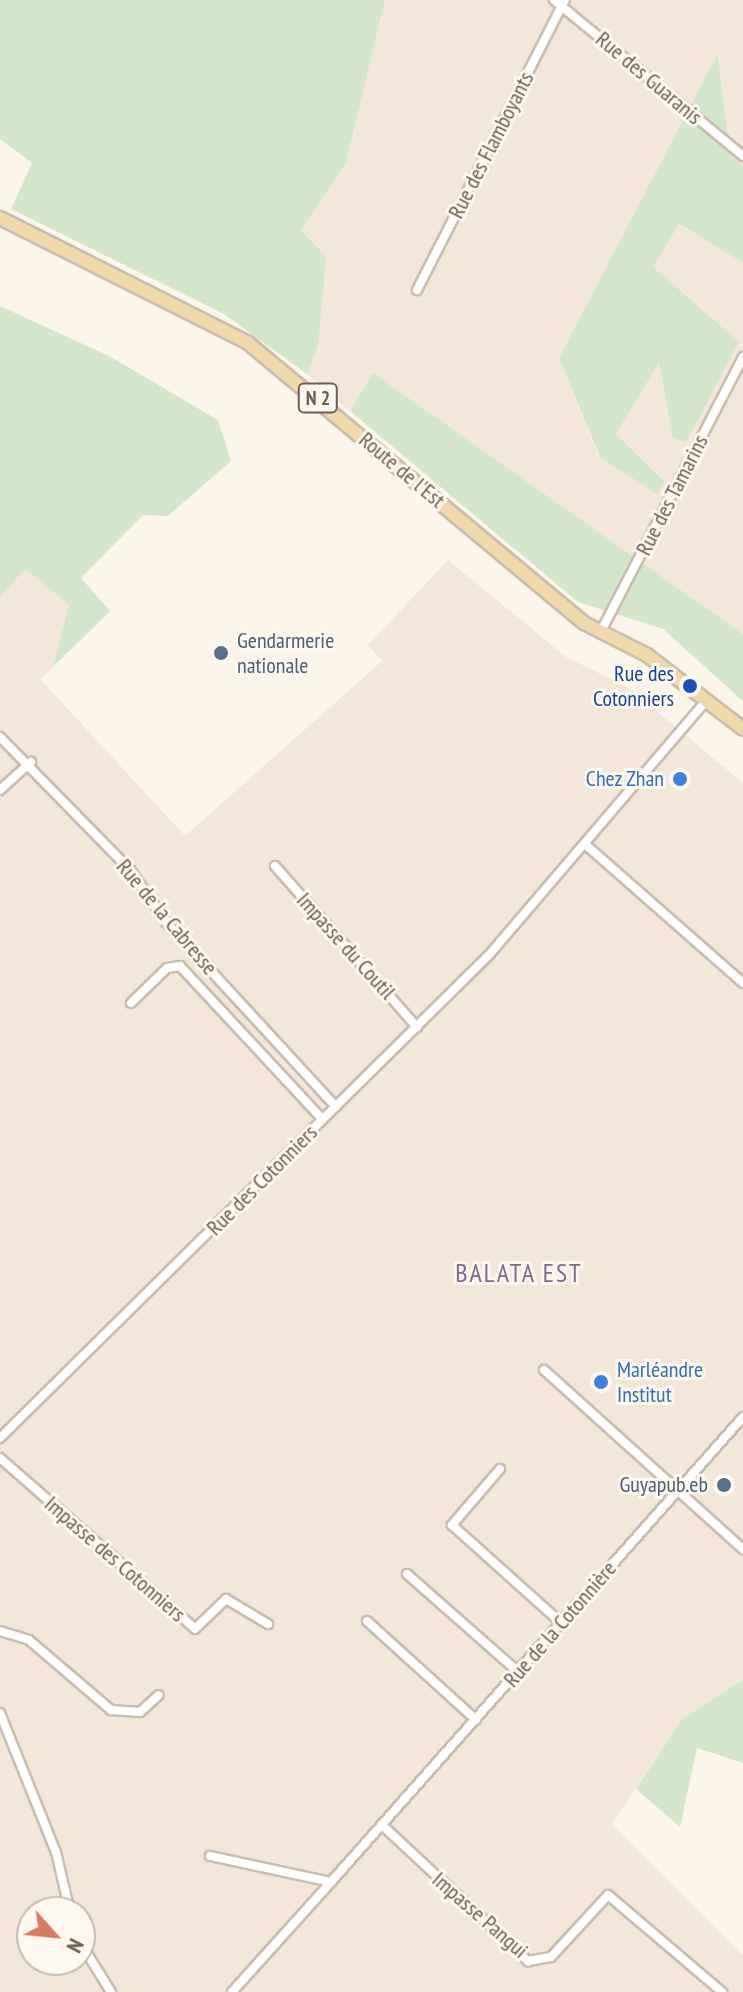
<!DOCTYPE html>
<meta charset="utf-8">
<style>
body{margin:0}
#map{position:relative;width:743px;height:1992px;overflow:hidden;background:#faf4e9;font-family:"PT Sans Narrow",sans-serif}
div>[style]{position:absolute}
[style*='--x']{left:calc(var(--x)*1px);top:calc(var(--y)*1px);width:calc(var(--w)*1px);rotate:calc(var(--a)*1deg)}
.residential>*{inset:0;background:#f1e6d8}
.green>*{inset:0;background:#d4e6c9}
.roads{filter:drop-shadow(2px 0 #cbbdb0) drop-shadow(-2px 0 #cbbdb0) drop-shadow(0 2px #cbbdb0) drop-shadow(0 -2px #cbbdb0)}
.minor>*{height:8px;margin:-4px;padding:0 4px;transform-origin:4px;border-radius:4px;background:#fff}
.primary>*{height:12px;margin:-6px;padding:0 6px;transform-origin:6px;border-radius:6px;background:#f0d9aa}
.dots>*{width:22px;height:22px;translate:-50% -50%;box-sizing:border-box;border:4px solid #fdf8ef;border-radius:50%}
span{translate:-50% -50%;white-space:nowrap;text-align:center;line-height:1.15;-webkit-text-stroke:6px #fdf8ef;paint-order:stroke}
.shield-label span{padding:2px 6px;background:#fdf8ef;border:2px solid;border-radius:6px;-webkit-text-stroke-width:0}
.shield-label{font-size:20px;color:#715d50;font-weight:700}
.street-label{font-size:22px;color:#715d50}
.service-label{font-size:22px;color:#4e5e75}
.left{translate:0 -50%;text-align:left}
.right{translate:-100% -50%;text-align:right}
.transit-label{font-size:22px;color:#164399}
.shop-label{font-size:22px;color:#366cbe}
.quarter-label{font-size:26px;color:#82678d;letter-spacing:2px}
.north{position:absolute;left:16px;top:1896px;width:80px;height:80px;box-sizing:border-box;background:#fdf8ef;border:2px solid #c5baaf;border-radius:50%;rotate:117deg;font-size:22px;font-weight:700;line-height:32px;text-align:center;color:#715d50}
.north::after{content:'';display:block;margin:auto;width:28px;height:36px;background:#d57d5e;clip-path:polygon(50% 0,100% 100%,50% 72%,0 100%)}
</style>
<div id="map">
<div class="residential">
<div style="clip-path:polygon(385px 0,743px 0,743px 166px,730px 155px,719px 55px,559px 358px,599px 457px,665px 482px,616px 434px,659px 361px,673px 438px,653px 267px,678px 224px,743px 263px,743px 634px,374px 374px,350px 411px,307px 374px,318px 346px,301px 230px,346px 163px)"></div>
<div style="clip-path:polygon(evenodd,448px 560px,566px 657px,629px 688px,743px 783px,743px 1680px,683px 1718px,612px 1824px,743px 1955px,743px 1992px,0 1992px,0 597px,25px 569px,69px 605px,53px 667px,40px 679px,185px 836px,382px 661px,368px 645px,448px 560px,32px 1912px,80px 1912px,80px 1960px,32px 1960px,32px 1912px)"></div>
</div>
<div class="green">
<div style="clip-path:polygon(0 0,385px 0,346px 163px,301px 230px,326px 257px,318px 346px,307px 374px,224px 314px,11px 209px,32px 163px,0 139px)"></div>
<div style="clip-path:polygon(718px 53px,730px 154px,743px 166px,743px 263px,679px 224px,653px 267px,739px 342px,686px 442px,673px 438px,659px 362px,616px 434px,665px 482px,657px 494px,600px 457px,559px 358px)"></div>
<div style="clip-path:polygon(0 306px,109px 356px,218px 420px,231px 461px,168px 516px,143px 515px,81px 578px,110px 611px,53px 667px,69px 605px,25px 569px,0 597px)"></div>
<div style="clip-path:polygon(373px 373px,743px 634px,743px 701px,663px 629px,578px 602px,350px 411px)"></div>
<div style="clip-path:polygon(743px 1680px,743px 1763px,697px 1748px,680px 1827px,636px 1789px,683px 1718px)"></div>
</div>
<div class="roads">
<div class="minor">
<div style="--x:554;--y:0;--w:245;--a:39.5"></div>
<div style="--x:417;--y:290;--w:326;--a:-63"></div>
<div style="--x:600;--y:633;--w:311;--a:-62.6"></div>
<div style="--x:0;--y:737;--w:187;--a:45.6"></div>
<div style="--x:131;--y:871;--w:62;--a:55.5"></div>
<div style="--x:166;--y:922;--w:251;--a:47.4"></div>
<div style="--x:0;--y:790;--w:42;--a:-42.1"></div>
<div style="--x:586;--y:845;--w:209;--a:41.3"></div>
<div style="--x:275;--y:866;--w:215;--a:48.6"></div>
<div style="--x:131;--y:1003;--w:50;--a:-44.2"></div>
<div style="--x:167;--y:968;--w:13;--a:-9"></div>
<div style="--x:180;--y:966;--w:209;--a:47.1"></div>
<div style="--x:544;--y:1370;--w:268;--a:42"></div>
<div style="--x:0;--y:1438;--w:687;--a:-44.65"></div>
<div style="--x:489;--y:955;--w:335;--a:-49.5"></div>
<div style="--x:0;--y:1458;--w:259;--a:41.2"></div>
<div style="--x:195;--y:1629;--w:43;--a:-44.1"></div>
<div style="--x:226;--y:1599;--w:49;--a:30.8"></div>
<div style="--x:500;--y:1469;--w:74;--a:130.6"></div>
<div style="--x:452;--y:1525;--w:145;--a:41.9"></div>
<div style="--x:407;--y:1574;--w:148;--a:41.4"></div>
<div style="--x:367;--y:1621;--w:147;--a:42.2"></div>
<div style="--x:0;--y:1631;--w:30;--a:17"></div>
<div style="--x:29;--y:1640;--w:108;--a:40.5"></div>
<div style="--x:111;--y:1710;--w:29;--a:4"></div>
<div style="--x:140;--y:1712;--w:25;--a:-42"></div>
<div style="--x:0;--y:1713;--w:150;--a:68.1"></div>
<div style="--x:56;--y:1852;--w:62;--a:76.9"></div>
<div style="--x:382;--y:1825;--w:200;--a:43"></div>
<div style="--x:528;--y:1961;--w:23;--a:-10"></div>
<div style="--x:551;--y:1957;--w:84;--a:-47.4"></div>
<div style="--x:608;--y:1895;--w:150;--a:40.4"></div>
<div style="--x:210;--y:1856;--w:124;--a:12.1"></div>
<div style="--x:331;--y:1882;--w:621;--a:-48.46"></div>
<div style="--x:80;--y:1942;--w:59;--a:58.2"></div>
<div style="--x:232;--y:1992;--w:148;--a:-48"></div>
</div>
<div class="primary">
<div style="--x:0;--y:218;--w:278;--a:26.7"></div>
<div style="--x:248;--y:343;--w:437;--a:39.8"></div>
<div style="--x:584;--y:623;--w:71;--a:26.9"></div>
<div style="--x:647;--y:655;--w:121;--a:37.6"></div>
</div>
</div>
<div class="dots">
<div style="left:221px;top:653px;background:#5c6f8a"></div>
<div style="left:690px;top:686px;background:#1a4fb4"></div>
<div style="left:680px;top:779px;background:#3f7fe0"></div>
<div style="left:601px;top:1382px;background:#3f7fe0"></div>
<div style="left:724px;top:1485px;background:#5c6f8a"></div>
</div>
<div class="shield-label">
<span style="left:318px;top:398px">N 2</span>
</div>
<div class="street-label">
<span style="left:649px;top:78px;rotate:40deg">Rue des Guaranis</span>
<span style="left:491px;top:145px;rotate:-63deg">Rue des Flamboyants</span>
<span style="left:402px;top:470px;rotate:40deg">Route de l'Est</span>
<span style="left:672px;top:495px;rotate:-63deg">Rue des Tamarins</span>
<span style="left:167px;top:917px;rotate:50deg">Rue de la Cabresse</span>
<span style="left:346px;top:946px;rotate:48deg">Impasse du Coutil</span>
<span style="left:262px;top:1180px;rotate:-45deg">Rue des Cotonniers</span>
<span style="left:115px;top:1559px;rotate:41deg">Impasse des Cotonniers</span>
<span style="left:560px;top:1624px;rotate:-49deg">Rue de la Cotonnière</span>
<span style="left:480px;top:1915px;rotate:41deg">Impasse Pangui</span>
</div>
<div class="service-label">
<span class="left" style="left:237px;top:653px">Gendarmerie<br>nationale</span>
<span class="right" style="left:708px;top:1485px">Guyapub.eb</span>
</div>
<div class="transit-label">
<span class="right" style="left:674px;top:686px">Rue des<br>Cotonniers</span>
</div>
<div class="shop-label">
<span class="right" style="left:664px;top:779px">Chez Zhan</span>
<span class="left" style="left:617px;top:1382px">Marléandre<br>Institut</span>
</div>
<div class="quarter-label">
<span style="left:519px;top:1273px">BALATA EST</span>
</div>
<div class="north">N</div>
</div>
